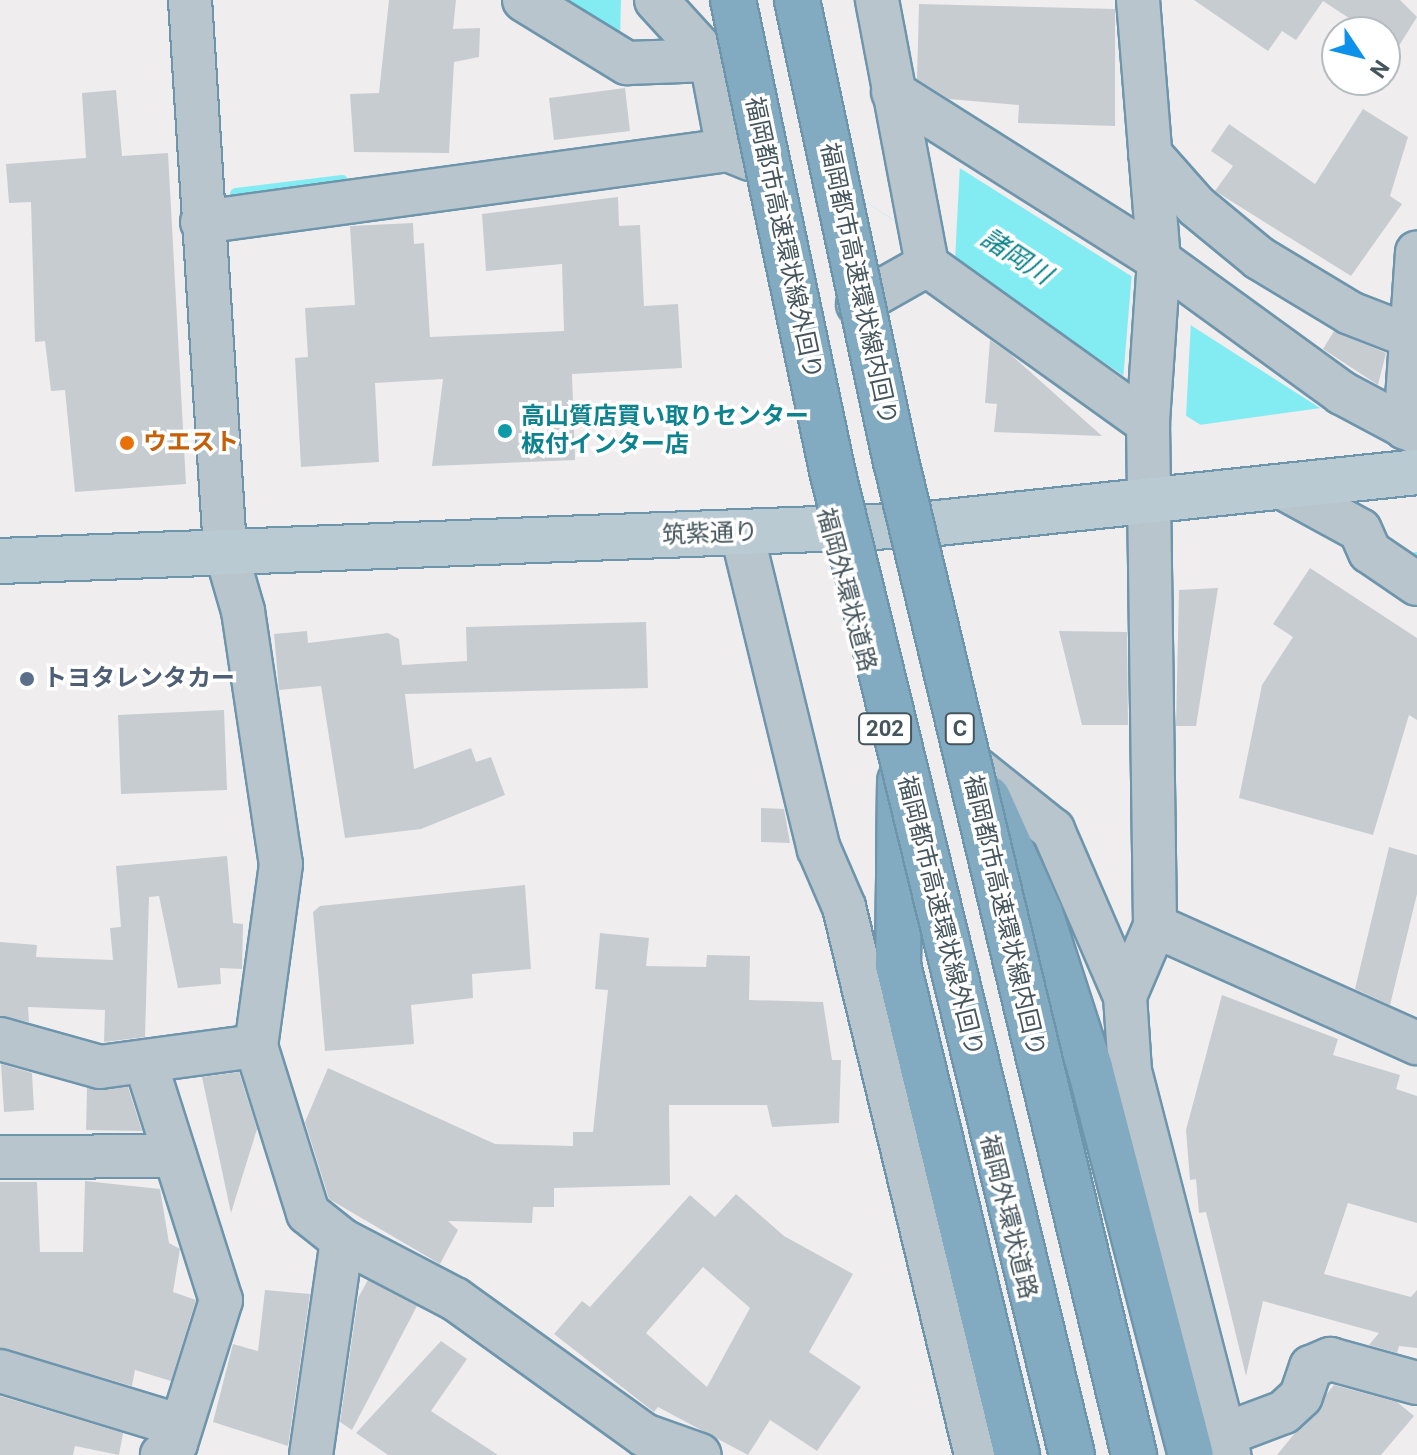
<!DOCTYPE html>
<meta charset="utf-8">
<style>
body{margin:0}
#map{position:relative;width:1417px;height:1455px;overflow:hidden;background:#f0edee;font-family:Roboto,"Noto Sans JP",sans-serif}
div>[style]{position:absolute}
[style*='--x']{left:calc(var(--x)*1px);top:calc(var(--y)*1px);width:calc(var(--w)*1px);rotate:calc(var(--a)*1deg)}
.water>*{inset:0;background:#82ecf2}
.pier>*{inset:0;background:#f0edee}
.stream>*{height:12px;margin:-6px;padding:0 6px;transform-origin:6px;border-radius:6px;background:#82ecf2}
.building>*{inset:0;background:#c7ccd1}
.roads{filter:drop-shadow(2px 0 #6d95ac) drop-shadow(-2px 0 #6d95ac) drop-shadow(0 2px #6d95ac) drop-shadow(0 -2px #6d95ac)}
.street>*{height:42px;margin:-21px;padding:0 21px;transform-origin:21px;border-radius:21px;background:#b8c5cc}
.secondary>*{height:44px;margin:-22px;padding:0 22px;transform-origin:22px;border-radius:22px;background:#bacad3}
.highway>*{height:44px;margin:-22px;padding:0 22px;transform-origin:22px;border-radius:22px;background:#82aac0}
.bridges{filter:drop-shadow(2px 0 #6d95ac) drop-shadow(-2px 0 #6d95ac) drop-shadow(0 2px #6d95ac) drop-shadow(0 -2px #6d95ac)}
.highway-bridge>*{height:44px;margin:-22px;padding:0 22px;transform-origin:22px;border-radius:22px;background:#82aac0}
.dots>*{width:22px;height:22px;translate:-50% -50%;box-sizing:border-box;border:4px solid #fff;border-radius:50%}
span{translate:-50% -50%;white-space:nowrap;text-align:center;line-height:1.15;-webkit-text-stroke:7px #fff;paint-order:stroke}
.shield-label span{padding:2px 6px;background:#fff;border:2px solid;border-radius:6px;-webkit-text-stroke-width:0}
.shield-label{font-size:22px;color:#45555c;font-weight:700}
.street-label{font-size:24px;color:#45555c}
.culture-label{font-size:24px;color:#0d838f;font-weight:700}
.left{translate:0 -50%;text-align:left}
.food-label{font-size:24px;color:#c56008;font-weight:700}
.service-label{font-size:24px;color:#4e5e75;font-weight:700}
.water-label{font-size:26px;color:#068289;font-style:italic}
.north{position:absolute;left:1321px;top:16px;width:80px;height:80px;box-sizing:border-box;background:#fff;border:2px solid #b5bbbe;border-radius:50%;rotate:125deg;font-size:22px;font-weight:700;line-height:32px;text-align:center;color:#45555c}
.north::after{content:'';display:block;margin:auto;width:28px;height:36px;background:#0d91eb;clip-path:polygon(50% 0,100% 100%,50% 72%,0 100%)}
</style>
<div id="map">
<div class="water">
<div style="clip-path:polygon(567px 0,693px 0,1139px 281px,1192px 326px,1417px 470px,1417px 562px,1136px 384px)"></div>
</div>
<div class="pier">
<div style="clip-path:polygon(621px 0,701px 0,960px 164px,955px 261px,620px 38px)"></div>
<div style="clip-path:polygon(1132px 272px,1191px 320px,1186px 417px,1123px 380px)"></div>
<div style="clip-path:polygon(1321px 408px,1417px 465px,1417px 552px,1398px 554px,1199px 425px)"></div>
</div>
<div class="stream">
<div style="--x:236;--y:194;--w:107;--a:-7"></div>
</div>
<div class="building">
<div style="clip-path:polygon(389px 0,456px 0,453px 29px,480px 28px,479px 57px,454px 62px,449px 153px,354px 152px,350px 94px,379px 93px)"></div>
<div style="clip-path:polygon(1194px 0,1400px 0,1417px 17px,1397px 49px,1385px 32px,1370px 32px,1323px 1px,1296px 40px,1282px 31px,1268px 51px)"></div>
<div style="clip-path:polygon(919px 4px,1115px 9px,1115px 126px,1018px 123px,1019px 105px,949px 99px,917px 79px)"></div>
<div style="clip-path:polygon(625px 88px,630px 131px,554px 140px,549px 98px)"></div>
<div style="clip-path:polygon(116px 90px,122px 156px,168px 153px,186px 484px,75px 492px,65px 390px,51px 391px,45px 341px,35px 342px,31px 202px,9px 203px,6px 164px,86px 158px,82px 93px)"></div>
<div style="clip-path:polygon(1363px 109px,1408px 137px,1390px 196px,1402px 204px,1351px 276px,1215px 191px,1233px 166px,1211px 151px,1229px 124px,1315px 184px)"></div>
<div style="clip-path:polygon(618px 197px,619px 226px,640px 225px,644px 306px,678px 304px,682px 368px,572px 374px,575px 460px,432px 466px,443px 379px,375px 383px,379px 462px,301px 467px,295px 358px,308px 357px,305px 308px,355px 305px,350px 226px,413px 223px,414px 244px,424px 243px,430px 337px,564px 331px,562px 264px,486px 271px,482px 214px)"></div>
<div style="clip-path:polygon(1334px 331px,1386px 353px,1378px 385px,1323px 349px)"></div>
<div style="clip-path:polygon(990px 340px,1009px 353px,1102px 436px,994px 432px,997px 404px,985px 403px)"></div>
<div style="clip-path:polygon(1310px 568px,1417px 638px,1417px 720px,1409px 715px,1373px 835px,1239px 798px,1262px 685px,1293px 637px,1273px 624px)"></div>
<div style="clip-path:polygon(1218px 588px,1196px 726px,1176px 726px,1179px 590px)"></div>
<div style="clip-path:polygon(646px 622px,648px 688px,405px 694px,414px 769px,471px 748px,476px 762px,491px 757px,505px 795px,421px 829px,345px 838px,321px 686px,279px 690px,274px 634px,307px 631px,308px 643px,388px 633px,399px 639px,402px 665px,467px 661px,466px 627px)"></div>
<div style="clip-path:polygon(1059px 631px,1127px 632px,1128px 725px,1082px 725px)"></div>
<div style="clip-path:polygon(224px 710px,227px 790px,121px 794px,118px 715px)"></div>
<div style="clip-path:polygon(761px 808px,784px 809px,790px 843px,761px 842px)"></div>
<div style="clip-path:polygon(1389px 847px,1417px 855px,1417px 894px,1390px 1005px,1355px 989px)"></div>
<div style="clip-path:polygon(227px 856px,233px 923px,243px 924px,242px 969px,220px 968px,221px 984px,178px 988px,159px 896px,149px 897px,145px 1037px,104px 1042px,105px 1010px,28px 1007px,29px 1022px,0 1016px,0 942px,37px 945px,36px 957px,113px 960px,110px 928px,121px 927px,116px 866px)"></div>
<div style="clip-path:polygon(525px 885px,531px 969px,472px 974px,473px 998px,411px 1005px,414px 1044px,325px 1051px,313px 912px,320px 906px)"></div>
<div style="clip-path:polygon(600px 933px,649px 938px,646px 966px,706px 967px,707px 955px,750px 956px,749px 1000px,823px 1002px,832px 1060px,841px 1060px,839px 1123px,772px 1127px,767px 1105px,669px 1105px,670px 1185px,554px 1188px,554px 1207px,533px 1207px,532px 1223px,448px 1221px,458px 1230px,440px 1264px,329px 1199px,305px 1122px,328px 1068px,495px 1144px,573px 1146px,573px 1132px,593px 1132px,608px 990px,595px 989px)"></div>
<div style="clip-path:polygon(1222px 995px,1338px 1039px,1333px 1055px,1400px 1075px,1396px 1089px,1417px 1096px,1417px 1223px,1348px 1203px,1324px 1274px,1411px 1297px,1417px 1290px,1417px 1348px,1399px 1346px,1397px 1353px,1369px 1345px,1379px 1333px,1263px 1301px,1246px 1376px,1206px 1212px,1199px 1213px,1196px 1179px,1190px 1180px,1186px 1130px)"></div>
<div style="clip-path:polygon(1px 1064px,32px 1073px,34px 1110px,4px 1112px)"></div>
<div style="clip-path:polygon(239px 1072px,257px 1129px,231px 1213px,202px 1077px)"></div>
<div style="clip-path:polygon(128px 1087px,142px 1131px,86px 1130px,87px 1088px)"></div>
<div style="clip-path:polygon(85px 1181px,160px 1189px,169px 1243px,180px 1249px,173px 1292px,196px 1300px,171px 1381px,135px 1370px,132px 1386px,0 1348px,0 1182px,37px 1182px,40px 1252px,83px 1252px)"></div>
<div style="clip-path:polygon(evenodd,736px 1194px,784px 1236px,853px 1274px,809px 1352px,861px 1387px,817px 1451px,770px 1420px,748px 1455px,658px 1407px,654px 1412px,554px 1334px,582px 1301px,590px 1307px,690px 1195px,715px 1217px,736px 1194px,703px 1267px,750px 1308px,707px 1387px,646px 1333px,703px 1267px)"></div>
<div style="clip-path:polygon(368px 1280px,417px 1306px,352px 1430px,340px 1422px,358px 1298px)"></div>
<div style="clip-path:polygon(265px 1290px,310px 1294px,288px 1446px,213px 1422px,233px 1344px,258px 1351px)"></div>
<div style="clip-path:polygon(441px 1341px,467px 1359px,431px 1411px,498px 1455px,388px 1455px,356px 1433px)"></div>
<div style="clip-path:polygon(1334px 1385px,1397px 1402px,1414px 1416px,1381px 1455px,1277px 1455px)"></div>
<div style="clip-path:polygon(0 1396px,123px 1433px,119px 1455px,75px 1446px,73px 1455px,0 1455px)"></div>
</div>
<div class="roads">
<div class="street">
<div style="--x:190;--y:0;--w:550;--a:86.35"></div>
<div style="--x:225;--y:549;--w:65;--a:73.8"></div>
<div style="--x:243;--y:611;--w:256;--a:81.5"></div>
<div style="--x:281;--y:864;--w:184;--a:97.8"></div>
<div style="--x:256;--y:1046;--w:175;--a:72.7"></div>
<div style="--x:308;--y:1213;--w:43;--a:38.5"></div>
<div style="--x:342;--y:1240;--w:217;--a:98.2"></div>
<div style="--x:524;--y:0;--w:121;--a:31.5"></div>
<div style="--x:627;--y:63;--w:84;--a:-2"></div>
<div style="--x:656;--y:0;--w:81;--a:47.5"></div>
<div style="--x:711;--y:60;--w:92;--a:79.3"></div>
<div style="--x:877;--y:0;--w:270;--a:79.3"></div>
<div style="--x:927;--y:265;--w:272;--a:35.6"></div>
<div style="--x:1138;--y:0;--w:261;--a:85.4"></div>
<div style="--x:1159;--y:260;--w:163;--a:93.9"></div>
<div style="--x:1148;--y:423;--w:503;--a:89.2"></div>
<div style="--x:1155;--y:926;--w:76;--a:113.2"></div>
<div style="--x:1125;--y:996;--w:75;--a:86.2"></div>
<div style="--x:1130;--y:1071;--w:397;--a:75.5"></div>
<div style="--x:893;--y:92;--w:315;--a:32.3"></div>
<div style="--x:1159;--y:260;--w:226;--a:36"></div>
<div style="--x:1342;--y:393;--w:85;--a:28.1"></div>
<div style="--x:1150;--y:154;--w:69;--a:48.5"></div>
<div style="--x:1196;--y:206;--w:82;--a:39.5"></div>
<div style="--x:1259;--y:258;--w:106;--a:31.1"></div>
<div style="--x:1350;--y:313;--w:66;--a:21.2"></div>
<div style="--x:202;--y:222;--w:531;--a:-7.79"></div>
<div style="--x:728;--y:150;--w:24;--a:22"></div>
<div style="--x:858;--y:304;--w:79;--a:-29.5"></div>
<div style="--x:1405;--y:428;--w:176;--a:-86.1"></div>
<div style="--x:1285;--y:489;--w:85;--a:28.7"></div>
<div style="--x:1360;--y:530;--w:24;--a:66"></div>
<div style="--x:1370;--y:552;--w:57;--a:34.2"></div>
<div style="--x:742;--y:534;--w:324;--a:76.3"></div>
<div style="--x:819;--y:849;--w:63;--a:66.7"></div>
<div style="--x:844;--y:907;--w:564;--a:76.46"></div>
<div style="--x:974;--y:767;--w:101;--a:38.6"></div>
<div style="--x:1053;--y:830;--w:181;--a:66.6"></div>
<div style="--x:1155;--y:926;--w:287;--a:24.1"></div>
<div style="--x:0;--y:1039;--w:104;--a:15.6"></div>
<div style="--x:100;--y:1067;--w:157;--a:-7.7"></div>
<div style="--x:146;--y:1064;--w:248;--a:72.4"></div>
<div style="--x:221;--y:1300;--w:151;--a:107.4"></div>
<div style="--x:176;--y:1444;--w:18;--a:142"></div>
<div style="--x:0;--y:1157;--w:175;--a:-0.3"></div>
<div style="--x:342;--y:1240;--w:127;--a:27.6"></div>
<div style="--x:455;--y:1299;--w:233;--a:35.7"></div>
<div style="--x:644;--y:1435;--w:59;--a:19.7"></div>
<div style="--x:0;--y:1371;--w:189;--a:16.9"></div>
<div style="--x:1223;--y:1435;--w:65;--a:-20.7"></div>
<div style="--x:1284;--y:1412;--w:23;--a:-43"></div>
<div style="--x:1301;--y:1396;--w:31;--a:-71"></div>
<div style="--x:1311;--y:1367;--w:21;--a:-23"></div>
<div style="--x:1330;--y:1359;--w:90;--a:15.4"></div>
</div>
<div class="secondary">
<div style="--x:0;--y:561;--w:920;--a:-2.24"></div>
<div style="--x:919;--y:525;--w:501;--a:-6.07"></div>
</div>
<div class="highway">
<div style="--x:900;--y:781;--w:184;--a:90.6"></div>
<div style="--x:898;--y:965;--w:504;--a:76.35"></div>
<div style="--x:988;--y:798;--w:126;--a:65.7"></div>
<div style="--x:1040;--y:913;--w:163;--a:72.1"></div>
<div style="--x:1090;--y:1068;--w:400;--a:75.4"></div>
</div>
</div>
<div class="bridges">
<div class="highway-bridge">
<div style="--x:733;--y:0;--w:484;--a:78.1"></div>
<div style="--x:833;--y:474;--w:1010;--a:76.31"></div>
<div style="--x:797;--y:0;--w:472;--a:77.9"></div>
<div style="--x:896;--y:461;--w:1022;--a:76.53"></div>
</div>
</div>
<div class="dots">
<div style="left:505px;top:431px;background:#0f9aa8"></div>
<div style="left:127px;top:443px;background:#e8710a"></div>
<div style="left:27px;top:679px;background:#5c6f8a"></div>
</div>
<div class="shield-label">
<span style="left:885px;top:729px">202</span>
<span style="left:960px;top:729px">C</span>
</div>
<div class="street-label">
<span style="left:783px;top:238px;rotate:78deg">福岡都市高速環状線外回り</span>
<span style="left:858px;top:284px;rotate:78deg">福岡都市高速環状線内回り</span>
<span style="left:710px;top:534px;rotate:-2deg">筑紫通り</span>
<span style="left:846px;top:590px;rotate:75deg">福岡外環状道路</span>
<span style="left:940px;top:916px;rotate:76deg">福岡都市高速環状線外回り</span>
<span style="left:1004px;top:916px;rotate:77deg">福岡都市高速環状線内回り</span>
<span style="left:1008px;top:1217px;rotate:76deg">福岡外環状道路</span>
</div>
<div class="culture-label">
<span class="left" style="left:521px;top:431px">高山質店買い取りセンター<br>板付インター店</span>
</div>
<div class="food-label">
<span class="left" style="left:143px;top:443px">ウエスト</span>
</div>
<div class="service-label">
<span class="left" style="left:43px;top:679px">トヨタレンタカー</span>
</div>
<div class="water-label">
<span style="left:1016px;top:257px;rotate:33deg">諸岡川</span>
</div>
<div class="north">N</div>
</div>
